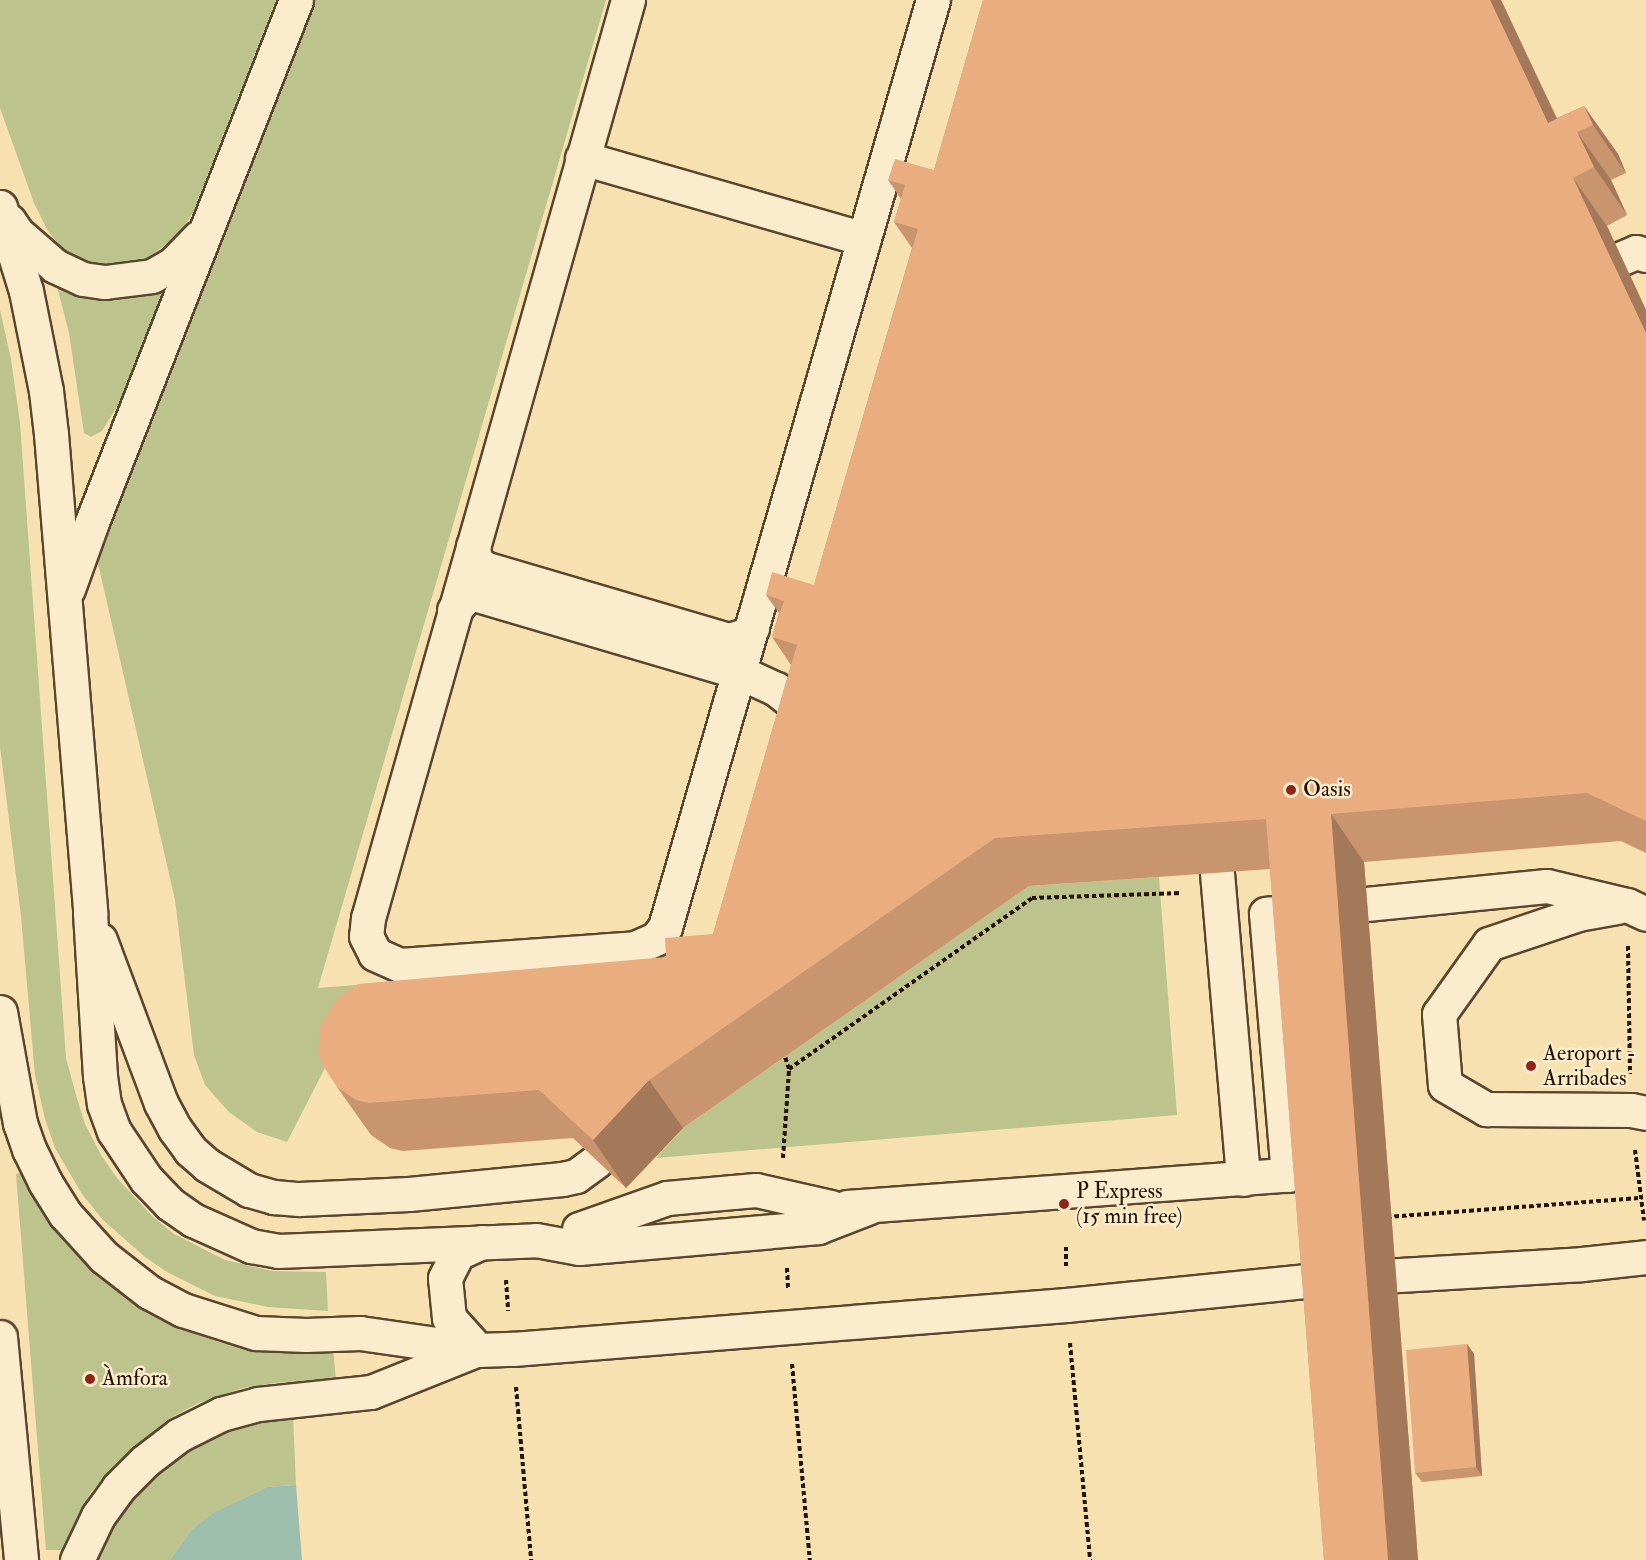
<!DOCTYPE html>
<meta charset="utf-8">
<style>
body{margin:0}
#map{position:relative;width:1646px;height:1560px;overflow:hidden;background:#f8e1b1;font-family:"IM FELL Double Pica",serif}
div>[style]{position:absolute}
[style*='--x']{left:calc(var(--x)*1px);top:calc(var(--y)*1px);width:calc(var(--w)*1px);rotate:calc(var(--a)*1deg)}
.green>*{inset:0;background:#bcc38d}
.water>*{inset:0;background:#9dbeac}
.path>*{height:4px;margin-top:-2px;transform-origin:0;background:repeating-linear-gradient(90deg,#261202 0 4.5px,transparent 0 7.5px)}
.roads{filter:drop-shadow(2px 0 #5a462e) drop-shadow(-2px 0 #5a462e) drop-shadow(0 2px #5a462e) drop-shadow(0 -2px #5a462e)}
.minor>*{height:33px;margin:-16.5px;padding:0 16.5px;transform-origin:16.5px;border-radius:16.5px;background:#faeccc}
.wall>*{inset:0;background:#c8956e}
.shaded-wall>*{inset:0;background:#a3795a}
.building>*{inset:0;background:#e9ad80}
.dots>*{width:16px;height:16px;translate:-50% -50%;box-sizing:border-box;border:3px solid #faeccc;border-radius:50%}
span{translate:-50% -50%;white-space:nowrap;text-align:center;line-height:1.15;-webkit-text-stroke:5px #faeccc;paint-order:stroke}
.poi-label{font-size:22px;color:#261202}
.left{translate:0 -50%;text-align:left}
</style>
<div id="map">
<div class="green">
<div style="clip-path:polygon(0 0,276px 0,193px 213px,178px 235px,148px 258px,115px 267px,79px 261px,63px 250px,48px 231px,34px 203px,0 108px)"></div>
<div style="clip-path:polygon(314px 0,606px 0,318px 988px,368px 984px,287px 1142px,257px 1132px,229px 1112px,205px 1085px,194px 1055px,175px 900px,97px 559px,98px 545px)"></div>
<div style="clip-path:polygon(56px 282px,108px 298px,142px 293px,166px 285px,122px 399px,102px 431px,91px 437px,84px 433px,69px 333px)"></div>
<div style="clip-path:polygon(0 310px,11px 359px,20px 423px,66px 1058px,76px 1095px,85px 1124px,101px 1155px,117px 1178px,152px 1216px,174px 1234px,225px 1260px,272px 1271px,326px 1272px,328px 1311px,268px 1307px,215px 1296px,167px 1272px,145px 1257px,103px 1220px,82px 1194px,55px 1148px,45px 1119px,35px 1075px,21px 916px,0 747px)"></div>
<div style="clip-path:polygon(1159px 877px,1177px 1115px,656px 1158px,683px 1128px,1029px 886px)"></div>
<div style="clip-path:polygon(25px 1171px,74px 1248px,98px 1273px,137px 1304px,184px 1329px,221px 1343px,254px 1348px,333px 1348px,336px 1380px,274px 1383px,243px 1388px,198px 1403px,169px 1419px,114px 1465px,91px 1492px,62px 1550px,46px 1550px,16px 1174px)"></div>
<div style="clip-path:polygon(293px 1415px,296px 1485px,267px 1487px,214px 1512px,192px 1529px,170px 1560px,93px 1560px,106px 1535px,125px 1504px,149px 1478px,174px 1458px,228px 1429px)"></div>
</div>
<div class="water">
<div style="clip-path:polygon(296px 1485px,302px 1560px,170px 1560px,192px 1529px,214px 1512px,267px 1487px)"></div>
</div>
<div class="path">
<div style="--x:1628;--y:946;--w:128;--a:89.1"></div>
<div style="--x:789;--y:1069;--w:297;--a:-35.1"></div>
<div style="--x:1032;--y:898;--w:150;--a:-1.9"></div>
<div style="--x:1635;--y:1150;--w:71;--a:82.7"></div>
<div style="--x:783;--y:1158;--w:89;--a:-86.1"></div>
<div style="--x:789;--y:1069;--w:13;--a:-108"></div>
<div style="--x:1387;--y:1217;--w:256;--a:-4.3"></div>
<div style="--x:1066;--y:1247;--w:20;--a:90"></div>
<div style="--x:787;--y:1268;--w:22;--a:87"></div>
<div style="--x:506;--y:1280;--w:31;--a:86"></div>
<div style="--x:1070;--y:1343;--w:218;--a:84.7"></div>
<div style="--x:792;--y:1364;--w:197;--a:84.8"></div>
<div style="--x:516;--y:1387;--w:174;--a:85"></div>
</div>
<div class="roads">
<div class="minor">
<div style="--x:628;--y:0;--w:954;--a:105.81"></div>
<div style="--x:368;--y:918;--w:18;--a:96"></div>
<div style="--x:366;--y:936;--w:20;--a:63"></div>
<div style="--x:375;--y:954;--w:27;--a:24"></div>
<div style="--x:400;--y:965;--w:236;--a:-4.1"></div>
<div style="--x:635;--y:948;--w:24;--a:-24"></div>
<div style="--x:657;--y:938;--w:14;--a:-54"></div>
<div style="--x:665;--y:927;--w:965;--a:-73.88"></div>
<div style="--x:582;--y:158;--w:293;--a:16"></div>
<div style="--x:0;--y:207;--w:88;--a:72.8"></div>
<div style="--x:26;--y:291;--w:102;--a:78.7"></div>
<div style="--x:46;--y:391;--w:43;--a:83.4"></div>
<div style="--x:51;--y:434;--w:481;--a:85.3"></div>
<div style="--x:90;--y:913;--w:163;--a:86.5"></div>
<div style="--x:100;--y:1076;--w:28;--a:82"></div>
<div style="--x:104;--y:1104;--w:29;--a:70"></div>
<div style="--x:114;--y:1131;--w:58;--a:56.3"></div>
<div style="--x:146;--y:1179;--w:35;--a:46"></div>
<div style="--x:170;--y:1204;--w:28;--a:35"></div>
<div style="--x:193;--y:1220;--w:64;--a:24.1"></div>
<div style="--x:251;--y:1246;--w:27;--a:10"></div>
<div style="--x:278;--y:1251;--w:258;--a:-2.4"></div>
<div style="--x:536;--y:1240;--w:44;--a:10.5"></div>
<div style="--x:579;--y:1248;--w:240;--a:-5"></div>
<div style="--x:818;--y:1227;--w:53;--a:-21.2"></div>
<div style="--x:9;--y:221;--w:14;--a:56"></div>
<div style="--x:17;--y:233;--w:50;--a:41"></div>
<div style="--x:55;--y:266;--w:31;--a:25"></div>
<div style="--x:83;--y:279;--w:22;--a:8"></div>
<div style="--x:105;--y:282;--w:47;--a:-7.3"></div>
<div style="--x:152;--y:276;--w:24;--a:-30"></div>
<div style="--x:173;--y:264;--w:37;--a:-46"></div>
<div style="--x:1622;--y:258;--w:15;--a:-23"></div>
<div style="--x:1636;--y:252;--w:10;--a:17"></div>
<div style="--x:473;--y:546;--w:14;--a:82"></div>
<div style="--x:475;--y:560;--w:12;--a:42"></div>
<div style="--x:484;--y:568;--w:255;--a:16.4"></div>
<div style="--x:729;--y:640;--w:17;--a:-17"></div>
<div style="--x:745;--y:635;--w:10;--a:-45"></div>
<div style="--x:68;--y:589;--w:71;--a:-70.3"></div>
<div style="--x:92;--y:522;--w:560;--a:-68.65"></div>
<div style="--x:454;--y:610;--w:18;--a:-49"></div>
<div style="--x:466;--y:596;--w:8;--a:-14"></div>
<div style="--x:474;--y:594;--w:276;--a:16.4"></div>
<div style="--x:739;--y:672;--w:41;--a:24.7"></div>
<div style="--x:776;--y:689;--w:53;--a:38.2"></div>
<div style="--x:1217;--y:873;--w:307;--a:85.1"></div>
<div style="--x:1617;--y:907;--w:40;--a:170"></div>
<div style="--x:1578;--y:914;--w:94;--a:161.4"></div>
<div style="--x:1489;--y:944;--w:86;--a:125.5"></div>
<div style="--x:1439;--y:1014;--w:71;--a:85.2"></div>
<div style="--x:1445;--y:1085;--w:48;--a:30.3"></div>
<div style="--x:1486;--y:1109;--w:145;--a:0.4"></div>
<div style="--x:1631;--y:1110;--w:15;--a:11"></div>
<div style="--x:100;--y:940;--w:174;--a:69.5"></div>
<div style="--x:161;--y:1103;--w:30;--a:62"></div>
<div style="--x:175;--y:1129;--w:26;--a:54"></div>
<div style="--x:190;--y:1150;--w:23;--a:41"></div>
<div style="--x:207;--y:1165;--w:49;--a:30.8"></div>
<div style="--x:249;--y:1190;--w:26;--a:16"></div>
<div style="--x:274;--y:1197;--w:25;--a:5"></div>
<div style="--x:299;--y:1199;--w:110;--a:-2.6"></div>
<div style="--x:409;--y:1194;--w:154;--a:-5.6"></div>
<div style="--x:562;--y:1179;--w:14;--a:-12"></div>
<div style="--x:576;--y:1176;--w:26;--a:-36"></div>
<div style="--x:0;--y:1012;--w:113;--a:79.8"></div>
<div style="--x:20;--y:1123;--w:28;--a:71"></div>
<div style="--x:29;--y:1149;--w:37;--a:64"></div>
<div style="--x:45;--y:1182;--w:38;--a:58"></div>
<div style="--x:65;--y:1214;--w:58;--a:47.8"></div>
<div style="--x:104;--y:1257;--w:57;--a:37.9"></div>
<div style="--x:149;--y:1292;--w:38;--a:28"></div>
<div style="--x:183;--y:1310;--w:77;--a:17.5"></div>
<div style="--x:256;--y:1333;--w:50;--a:2.3"></div>
<div style="--x:306;--y:1335;--w:54;--a:-2.1"></div>
<div style="--x:360;--y:1333;--w:119;--a:8.2"></div>
<div style="--x:478;--y:1350;--w:35;--a:-2"></div>
<div style="--x:513;--y:1349;--w:555;--a:-4.55"></div>
<div style="--x:1066;--y:1305;--w:250;--a:-5.7"></div>
<div style="--x:1315;--y:1280;--w:267;--a:-3.4"></div>
<div style="--x:1582;--y:1264;--w:64;--a:-6.2"></div>
<div style="--x:847;--y:1207;--w:442;--a:-4.2"></div>
<div style="--x:1288;--y:1175;--w:262;--a:-94.8"></div>
<div style="--x:1266;--y:914;--w:282;--a:-5.7"></div>
<div style="--x:1547;--y:886;--w:82;--a:13.4"></div>
<div style="--x:1627;--y:905;--w:21;--a:25"></div>
<div style="--x:579;--y:1229;--w:93;--a:-19.4"></div>
<div style="--x:667;--y:1198;--w:66;--a:-5.2"></div>
<div style="--x:733;--y:1192;--w:23;--a:-5"></div>
<div style="--x:756;--y:1190;--w:77;--a:12.8"></div>
<div style="--x:0;--y:1337;--w:224;--a:84.6"></div>
<div style="--x:478;--y:1350;--w:43;--a:-132.2"></div>
<div style="--x:449;--y:1318;--w:40;--a:-95.7"></div>
<div style="--x:445;--y:1278;--w:28;--a:-63"></div>
<div style="--x:458;--y:1253;--w:26;--a:-25"></div>
<div style="--x:77;--y:1560;--w:49;--a:-64.5"></div>
<div style="--x:98;--y:1516;--w:34;--a:-54"></div>
<div style="--x:118;--y:1488;--w:38;--a:-45"></div>
<div style="--x:145;--y:1461;--w:43;--a:-37.4"></div>
<div style="--x:179;--y:1435;--w:47;--a:-26.6"></div>
<div style="--x:221;--y:1414;--w:38;--a:-15"></div>
<div style="--x:258;--y:1404;--w:114;--a:-6.1"></div>
<div style="--x:371;--y:1392;--w:113;--a:-21.8"></div>
</div>
</div>
<div class="wall">
<div style="clip-path:polygon(983px 0,1501px 0,1557px 118px,1584px 106px,1618px 154px,1626px 173px,1611px 180px,1627px 215px,1607px 226px,1646px 310px,1646px 853px,1621px 841px,1364px 862px,1418px 1560px,1324px 1560px,1270px 869px,1029px 886px,683px 1128px,626px 1188px,573px 1138px,403px 1151px,390px 1148px,371px 1135px,337px 1087px,666px 957px,713px 934px,791px 665px,772px 637px,779px 613px,766px 595px,814px 585px,912px 248px,894px 222px,901px 199px,888px 180px,934px 170px)"></div>
<div style="clip-path:polygon(1467px 1344px,1474px 1354px,1482px 1476px,1422px 1482px,1415px 1473px)"></div>
</div>
<div class="shaded-wall">
<div style="clip-path:polygon(1490px 0,1501px 0,1581px 171px,1548px 123px)"></div>
<div style="clip-path:polygon(1584px 106px,1618px 154px,1626px 173px,1593px 125px)"></div>
<div style="clip-path:polygon(1577px 132px,1611px 180px,1627px 215px,1594px 167px)"></div>
<div style="clip-path:polygon(1573px 178px,1607px 226px,1646px 310px,1646px 333px)"></div>
<div style="clip-path:polygon(1331px 814px,1364px 862px,1418px 1560px,1388px 1560px)"></div>
<div style="clip-path:polygon(649px 1080px,683px 1128px,626px 1188px,593px 1140px)"></div>
<div style="clip-path:polygon(1467px 1344px,1474px 1354px,1482px 1476px,1476px 1467px)"></div>
</div>
<div class="building">
<div style="clip-path:polygon(983px 0,1490px 0,1548px 123px,1584px 106px,1593px 125px,1577px 132px,1594px 167px,1573px 178px,1646px 333px,1646px 821px,1587px 793px,1331px 814px,1388px 1560px,1324px 1560px,1266px 819px,995px 838px,649px 1080px,593px 1140px,539px 1090px,369px 1103px,356px 1100px,337px 1087px,322px 1064px,318px 1050px,321px 1023px,338px 998px,358px 984px,666px 957px,665px 938px,713px 934px,797px 645px,772px 637px,784px 601px,766px 595px,772px 572px,814px 585px,918px 229px,894px 222px,905px 185px,888px 180px,895px 159px,934px 170px)"></div>
<div style="clip-path:polygon(1467px 1344px,1476px 1467px,1415px 1473px,1406px 1350px)"></div>
</div>
<div class="dots">
<div style="left:1291px;top:790px;background:#8f2418"></div>
<div style="left:1531px;top:1066px;background:#8f2418"></div>
<div style="left:1064px;top:1204px;background:#8f2418"></div>
<div style="left:90px;top:1379px;background:#8f2418"></div>
</div>
<div class="poi-label">
<span class="left" style="left:1303px;top:790px">Oasis</span>
<span class="left" style="left:1543px;top:1066px">Aeroport -<br>Arribades</span>
<span class="left" style="left:1076px;top:1204px">P Express<br>(15 min free)</span>
<span class="left" style="left:102px;top:1379px">Àmfora</span>
</div>
</div>
